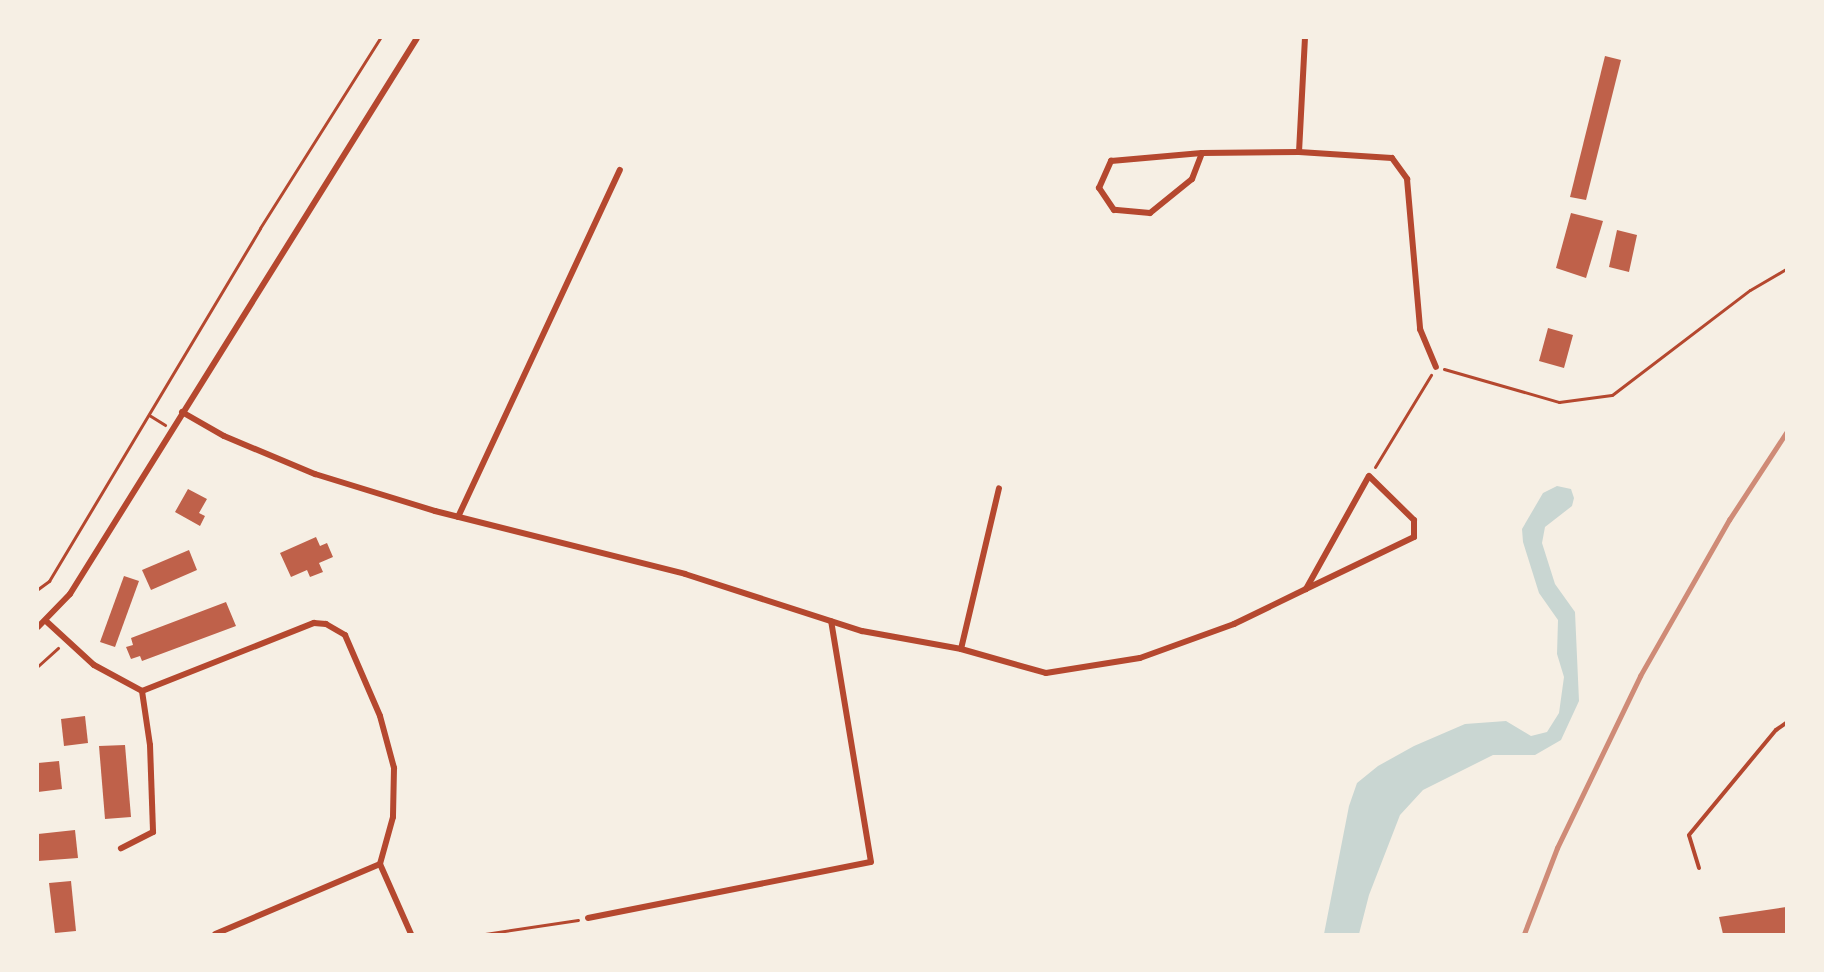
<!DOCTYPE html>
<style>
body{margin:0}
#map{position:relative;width:1824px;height:972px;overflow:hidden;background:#f6efe4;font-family:"Alegreya Sans",sans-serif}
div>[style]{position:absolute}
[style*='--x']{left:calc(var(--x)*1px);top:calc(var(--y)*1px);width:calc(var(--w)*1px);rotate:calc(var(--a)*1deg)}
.water>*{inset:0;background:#c9d6d2}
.building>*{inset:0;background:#bf614a}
.path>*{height:3px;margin:-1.5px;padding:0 1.5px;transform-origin:1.5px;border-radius:1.5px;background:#b5482f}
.service>*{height:4px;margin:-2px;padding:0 2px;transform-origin:2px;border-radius:2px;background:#b5482f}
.minor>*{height:6px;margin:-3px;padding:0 3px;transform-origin:3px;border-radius:3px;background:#b5482f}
.rail>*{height:4.5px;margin:-2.25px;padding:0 2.25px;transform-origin:2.25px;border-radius:2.25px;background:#cf8b77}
span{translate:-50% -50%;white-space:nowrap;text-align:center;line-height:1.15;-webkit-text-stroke:5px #f6efe4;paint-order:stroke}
.frame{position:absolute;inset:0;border:39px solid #f6efe4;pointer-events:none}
</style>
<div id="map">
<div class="water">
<div style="clip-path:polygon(1557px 486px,1571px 489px,1574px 498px,1572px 506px,1545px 527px,1542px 543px,1555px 584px,1575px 612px,1579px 701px,1561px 740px,1535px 755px,1493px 755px,1423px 790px,1400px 815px,1369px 895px,1359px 934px,1324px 934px,1349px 806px,1357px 783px,1378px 766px,1414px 746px,1465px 724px,1506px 721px,1531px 736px,1547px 732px,1559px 713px,1564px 677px,1557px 654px,1558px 620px,1539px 593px,1523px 542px,1522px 529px,1543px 493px)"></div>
</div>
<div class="building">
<div style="clip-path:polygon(1605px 56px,1621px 60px,1586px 200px,1570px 197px)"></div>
<div style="clip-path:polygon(1571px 213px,1603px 221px,1586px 278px,1556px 268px)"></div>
<div style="clip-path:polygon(1617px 230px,1637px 235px,1629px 272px,1609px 267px)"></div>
<div style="clip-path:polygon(1548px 328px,1573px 335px,1564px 368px,1539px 361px)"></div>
<div style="clip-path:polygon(188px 489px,207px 499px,199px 513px,205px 516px,200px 526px,175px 512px)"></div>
<div style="clip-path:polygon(316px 537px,320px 546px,327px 543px,333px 557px,319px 563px,323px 572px,310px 577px,307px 570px,291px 577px,280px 553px)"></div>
<div style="clip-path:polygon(189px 550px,197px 570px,151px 590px,142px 570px)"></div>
<div style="clip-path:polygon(124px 576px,139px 581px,115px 647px,100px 642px)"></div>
<div style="clip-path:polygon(226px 602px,236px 626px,142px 661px,140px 656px,131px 659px,126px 647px,133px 645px,131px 638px)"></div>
<div style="clip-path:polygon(85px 716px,88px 743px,64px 746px,61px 719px)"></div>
<div style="clip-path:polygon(125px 745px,131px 817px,105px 819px,99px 746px)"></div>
<div style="clip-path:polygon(59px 761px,62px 789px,38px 792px,38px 763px)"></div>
<div style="clip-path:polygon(75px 830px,78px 858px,38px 861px,38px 834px)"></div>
<div style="clip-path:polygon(71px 881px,76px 931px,55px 933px,49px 883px)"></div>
<div style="clip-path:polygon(1786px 907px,1786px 934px,1723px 934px,1719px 917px)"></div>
</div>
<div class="path">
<div style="--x:1444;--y:369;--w:120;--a:16"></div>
<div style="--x:1559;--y:402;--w:53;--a:-7.5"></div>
<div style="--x:1612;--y:395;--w:173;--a:-37.3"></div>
<div style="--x:1750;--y:290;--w:42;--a:-30.3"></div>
<div style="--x:149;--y:415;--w:19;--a:32"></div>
<div style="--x:1375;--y:467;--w:108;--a:-58.7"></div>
<div style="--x:38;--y:589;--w:14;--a:-36"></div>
<div style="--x:49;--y:581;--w:411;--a:-59.1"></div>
<div style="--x:260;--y:228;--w:225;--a:-57.7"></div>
<div style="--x:38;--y:666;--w:27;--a:-42"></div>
<div style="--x:485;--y:934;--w:94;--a:-8.6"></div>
</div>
<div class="service">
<div style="--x:1699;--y:868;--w:34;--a:-107"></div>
<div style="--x:1689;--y:835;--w:136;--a:-50.4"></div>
<div style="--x:1776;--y:730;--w:12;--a:-35"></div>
</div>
<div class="minor">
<div style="--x:1299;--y:152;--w:114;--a:-87"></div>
<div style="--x:1202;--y:153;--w:28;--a:111"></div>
<div style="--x:1192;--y:179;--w:54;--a:141"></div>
<div style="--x:1150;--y:213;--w:36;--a:-175"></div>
<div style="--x:1114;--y:210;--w:27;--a:-124"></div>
<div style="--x:1099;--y:188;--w:30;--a:-66"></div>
<div style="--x:1111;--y:161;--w:91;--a:-5"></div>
<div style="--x:1202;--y:153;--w:97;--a:-0.6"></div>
<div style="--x:1299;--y:152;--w:93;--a:3.7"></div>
<div style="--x:1392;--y:158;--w:26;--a:54"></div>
<div style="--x:1407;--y:179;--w:151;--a:85"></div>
<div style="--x:1420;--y:329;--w:41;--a:67.2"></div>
<div style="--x:182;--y:412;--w:48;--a:29.7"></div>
<div style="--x:224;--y:436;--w:99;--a:22.7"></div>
<div style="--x:315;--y:474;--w:126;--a:17.1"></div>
<div style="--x:435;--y:511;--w:258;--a:14.1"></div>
<div style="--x:685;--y:574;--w:186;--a:17.9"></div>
<div style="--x:862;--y:631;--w:101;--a:10.3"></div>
<div style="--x:961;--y:649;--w:88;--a:15.8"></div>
<div style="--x:1046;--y:673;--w:95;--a:-9.1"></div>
<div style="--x:1140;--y:658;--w:100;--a:-19.9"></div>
<div style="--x:1234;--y:624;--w:80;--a:-25.9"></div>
<div style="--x:1306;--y:589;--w:129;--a:-60.9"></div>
<div style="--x:1369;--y:476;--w:63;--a:44.4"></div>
<div style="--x:1414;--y:520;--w:17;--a:90"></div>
<div style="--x:1414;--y:537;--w:120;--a:154.3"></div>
<div style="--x:458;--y:517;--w:383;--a:-65"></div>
<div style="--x:46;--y:621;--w:65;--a:42.5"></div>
<div style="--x:94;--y:665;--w:55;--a:28.4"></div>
<div style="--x:142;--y:691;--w:55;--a:81.6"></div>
<div style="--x:150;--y:745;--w:87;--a:88"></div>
<div style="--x:153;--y:832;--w:36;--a:153"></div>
<div style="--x:38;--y:627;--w:46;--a:-45.9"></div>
<div style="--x:70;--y:594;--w:655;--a:-58.03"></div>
<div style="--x:961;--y:649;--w:165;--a:-76.7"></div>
<div style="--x:142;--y:691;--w:185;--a:-21.6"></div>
<div style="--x:314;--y:623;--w:12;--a:5"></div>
<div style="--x:326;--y:624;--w:22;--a:30"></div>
<div style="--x:345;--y:635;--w:88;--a:66.6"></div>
<div style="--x:380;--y:716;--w:54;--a:74.9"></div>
<div style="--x:394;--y:768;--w:49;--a:91.2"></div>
<div style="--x:393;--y:817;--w:49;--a:105.5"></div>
<div style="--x:380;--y:864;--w:179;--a:157"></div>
<div style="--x:380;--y:864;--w:77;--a:66.1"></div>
<div style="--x:588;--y:918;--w:288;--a:-11.2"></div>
<div style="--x:871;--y:862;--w:244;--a:-99.4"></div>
</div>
<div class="rail">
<div style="--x:1524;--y:934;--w:92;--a:-69"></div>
<div style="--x:1557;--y:848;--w:191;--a:-64.2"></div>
<div style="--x:1640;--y:676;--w:180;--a:-60.3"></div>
<div style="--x:1729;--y:520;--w:104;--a:-56.8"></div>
</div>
<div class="frame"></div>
</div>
